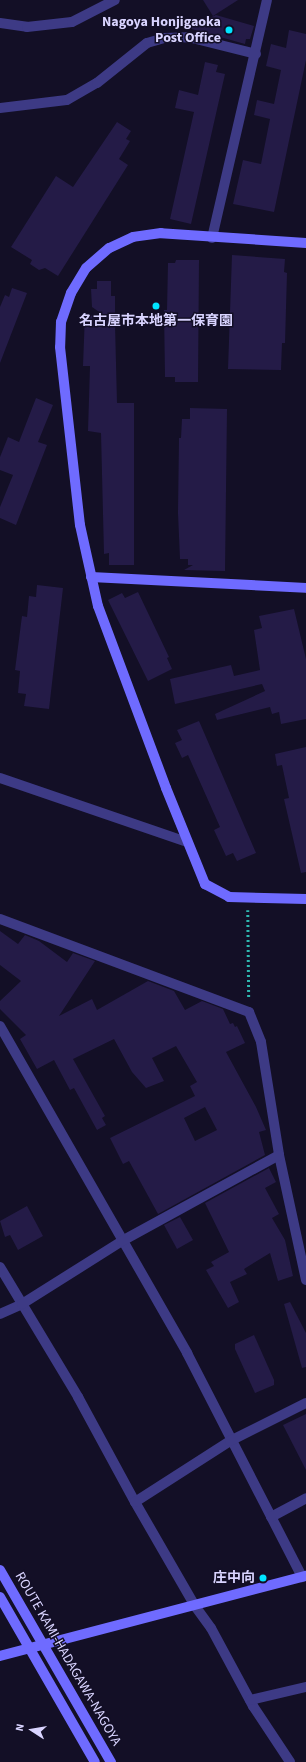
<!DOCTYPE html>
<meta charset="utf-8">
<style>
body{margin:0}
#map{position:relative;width:306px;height:1762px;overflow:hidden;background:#130f26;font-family:"Source Sans 3","Noto Sans JP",sans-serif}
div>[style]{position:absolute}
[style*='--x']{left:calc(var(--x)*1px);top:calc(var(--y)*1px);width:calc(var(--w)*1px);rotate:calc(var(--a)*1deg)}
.building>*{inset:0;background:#241b47}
.path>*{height:2.5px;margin-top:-1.25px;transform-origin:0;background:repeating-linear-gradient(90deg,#2fb8b0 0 2px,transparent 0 5px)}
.street>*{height:10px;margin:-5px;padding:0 5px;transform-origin:5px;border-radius:5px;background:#3d3a85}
.secondary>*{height:10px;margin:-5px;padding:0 5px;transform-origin:5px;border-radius:5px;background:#6f6bff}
.dots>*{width:11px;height:11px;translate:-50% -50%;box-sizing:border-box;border:2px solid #130f26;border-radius:50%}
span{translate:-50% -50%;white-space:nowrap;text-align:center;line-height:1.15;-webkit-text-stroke:3px #130f26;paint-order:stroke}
.poi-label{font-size:14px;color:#d9d4ff;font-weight:700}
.right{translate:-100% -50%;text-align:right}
.street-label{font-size:14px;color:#d9d4ff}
.north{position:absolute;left:12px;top:1710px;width:40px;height:40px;-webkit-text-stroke:3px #130f26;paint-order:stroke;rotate:282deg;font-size:11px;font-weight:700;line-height:16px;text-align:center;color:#d9d4ff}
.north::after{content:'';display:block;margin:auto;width:14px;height:18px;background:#d9d4ff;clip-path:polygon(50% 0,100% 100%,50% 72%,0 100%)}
</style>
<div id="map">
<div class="building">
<div style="clip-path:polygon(203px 0,238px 0,213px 16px)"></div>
<div style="clip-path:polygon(216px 15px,254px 26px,250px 39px,246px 39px,245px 44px,188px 28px)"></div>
<div style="clip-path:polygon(289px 30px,306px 34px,306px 60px,274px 212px,233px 204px,243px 160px,261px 164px,270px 119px,254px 115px,257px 100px,274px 104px,281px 70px,266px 66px,271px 44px,286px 48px)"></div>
<div style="clip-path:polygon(205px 62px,218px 65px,216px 72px,225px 74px,191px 224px,170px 219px,194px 112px,175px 108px,179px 90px,198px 95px)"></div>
<div style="clip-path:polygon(117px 122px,131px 131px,126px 139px,130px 141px,119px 159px,128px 165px,58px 276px,45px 268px,39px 270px,30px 264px,32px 260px,11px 247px,56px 176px,73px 187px)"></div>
<div style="clip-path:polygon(232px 255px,285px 259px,284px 272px,287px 273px,285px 343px,282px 343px,281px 370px,228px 369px)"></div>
<div style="clip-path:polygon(176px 260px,199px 260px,198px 382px,175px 382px,175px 377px,165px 377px,164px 310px,167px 310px,168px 263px,175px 263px)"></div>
<div style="clip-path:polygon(97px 281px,111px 281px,111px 296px,115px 296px,115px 323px,92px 307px,91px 289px,97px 289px)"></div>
<div style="clip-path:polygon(12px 288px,27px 293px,0 363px,0 307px,5px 295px,9px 297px)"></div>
<div style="clip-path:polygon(85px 313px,115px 324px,117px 403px,134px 403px,134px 565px,109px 565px,109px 553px,104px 554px,101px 433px,88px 431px,90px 366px,83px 366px)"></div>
<div style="clip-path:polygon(36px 398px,53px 405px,38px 442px,47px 445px,16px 525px,0 518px,0 507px,13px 475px,0 470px,0 457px,8px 437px,19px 442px)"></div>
<div style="clip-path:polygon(190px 408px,227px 409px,225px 571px,184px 570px,193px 565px,188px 565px,188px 559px,180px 559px,178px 513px,179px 438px,181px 438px,182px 419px,190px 419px)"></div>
<div style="clip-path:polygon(37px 585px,63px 588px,49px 709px,24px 706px,26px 694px,18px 693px,20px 671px,15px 670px,22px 616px,27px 617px,29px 596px,36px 597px)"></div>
<div style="clip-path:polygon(138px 592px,169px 657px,167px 658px,172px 669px,148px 681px,108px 600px,122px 593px,125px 598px)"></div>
<div style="clip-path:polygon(294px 609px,306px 659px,306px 719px,281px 724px,279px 712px,272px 714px,270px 707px,217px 720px,215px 714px,265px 691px,262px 684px,175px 704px,170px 679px,231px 665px,234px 676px,260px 670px,254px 630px,262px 628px,259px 616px)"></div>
<div style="clip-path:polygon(199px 721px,256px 853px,237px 861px,233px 853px,226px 856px,214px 830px,220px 827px,188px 755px,182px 758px,175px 743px,182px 740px,177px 730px)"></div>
<div style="clip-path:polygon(306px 747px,306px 872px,301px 873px,284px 799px,289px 798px,282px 765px,277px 766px,275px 754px)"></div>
<div style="clip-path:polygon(evenodd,0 931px,18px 944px,25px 935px,39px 941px,67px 962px,73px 953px,95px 961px,59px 1016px,92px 999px,97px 1010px,148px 981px,174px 991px,185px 1010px,202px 1001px,223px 1009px,230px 1024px,233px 1023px,235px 1027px,237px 1026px,245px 1043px,226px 1052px,256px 1107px,266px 1130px,259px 1132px,265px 1155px,158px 1214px,129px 1161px,123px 1164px,110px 1138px,195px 1096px,190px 1086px,197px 1082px,176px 1046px,152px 1058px,164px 1081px,146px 1088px,132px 1072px,114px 1039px,73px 1059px,105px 1116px,102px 1118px,106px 1125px,97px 1130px,74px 1088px,70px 1090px,54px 1060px,37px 1069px,20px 1039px,26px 1035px,0 1009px,0 1001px,21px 981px,0 965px,0 931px,205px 1107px,217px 1130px,195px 1141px,184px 1118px,205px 1107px)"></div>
<div style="clip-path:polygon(269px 1168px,276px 1182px,265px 1188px,279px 1214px,272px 1218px,285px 1240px,293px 1276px,278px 1281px,270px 1253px,244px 1269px,247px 1274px,230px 1282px,239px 1302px,228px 1308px,206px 1270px,214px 1266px,211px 1262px,229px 1252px,205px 1203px)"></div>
<div style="clip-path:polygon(27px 1206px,43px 1236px,18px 1250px,10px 1235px,5px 1237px,0 1221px)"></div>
<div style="clip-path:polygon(180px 1217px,193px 1240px,177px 1249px,164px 1225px)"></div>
<div style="clip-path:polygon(290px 1302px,306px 1333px,306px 1367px,302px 1368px,284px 1304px)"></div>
<div style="clip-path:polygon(254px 1335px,274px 1380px,274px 1385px,255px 1393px,235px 1349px,235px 1344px)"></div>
<div style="clip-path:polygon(306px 1414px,306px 1470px,283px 1425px)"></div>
</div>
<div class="path">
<div style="--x:248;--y:910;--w:89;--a:89.4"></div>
</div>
<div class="street">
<div style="--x:0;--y:23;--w:27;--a:8"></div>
<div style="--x:27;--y:27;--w:45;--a:-6.3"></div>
<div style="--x:72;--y:22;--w:48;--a:-27.1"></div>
<div style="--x:0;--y:108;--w:67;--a:-6.8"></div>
<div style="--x:67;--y:100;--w:34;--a:-30"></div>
<div style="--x:97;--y:83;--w:64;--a:-38.7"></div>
<div style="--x:147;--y:43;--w:18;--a:-16"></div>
<div style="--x:164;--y:38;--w:24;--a:-2"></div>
<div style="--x:188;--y:37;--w:70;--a:14"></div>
<div style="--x:212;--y:238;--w:244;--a:-77"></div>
<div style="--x:0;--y:778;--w:198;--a:18.9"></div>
<div style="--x:0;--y:919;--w:266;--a:20.5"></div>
<div style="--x:249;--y:1012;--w:32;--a:68"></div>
<div style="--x:261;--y:1042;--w:114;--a:80.9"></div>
<div style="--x:279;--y:1155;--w:128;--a:77.8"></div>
<div style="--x:0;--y:1026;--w:377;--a:60.2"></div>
<div style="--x:187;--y:1353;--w:252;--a:62.8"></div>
<div style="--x:0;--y:1267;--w:152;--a:59"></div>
<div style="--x:78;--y:1397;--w:119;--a:61.5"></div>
<div style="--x:135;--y:1502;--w:120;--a:60"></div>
<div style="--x:195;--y:1606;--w:27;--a:54"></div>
<div style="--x:211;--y:1628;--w:89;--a:61.7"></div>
<div style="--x:253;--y:1706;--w:67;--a:56.5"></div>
<div style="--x:0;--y:1314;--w:24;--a:-24"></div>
<div style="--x:22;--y:1304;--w:118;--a:-32.2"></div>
<div style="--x:122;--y:1241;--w:179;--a:-28.7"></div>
<div style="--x:135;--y:1502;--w:113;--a:-32.7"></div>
<div style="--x:230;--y:1441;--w:85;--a:-26.6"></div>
<div style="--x:271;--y:1517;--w:40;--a:-28"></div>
<div style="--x:250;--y:1700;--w:57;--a:-13.1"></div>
</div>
<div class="secondary">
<div style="--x:306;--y:243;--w:145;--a:-176.1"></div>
<div style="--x:161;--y:233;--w:28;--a:172"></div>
<div style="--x:133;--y:237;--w:26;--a:155"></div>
<div style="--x:109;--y:248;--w:30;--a:139"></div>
<div style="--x:86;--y:268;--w:29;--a:121"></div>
<div style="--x:71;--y:293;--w:31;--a:109"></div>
<div style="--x:61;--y:322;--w:25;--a:92"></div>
<div style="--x:60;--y:347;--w:179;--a:83.6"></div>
<div style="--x:80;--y:525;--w:83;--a:77.5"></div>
<div style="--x:98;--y:606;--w:194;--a:69.5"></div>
<div style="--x:166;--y:788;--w:104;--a:67.9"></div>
<div style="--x:205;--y:884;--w:27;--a:28"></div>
<div style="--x:229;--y:897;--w:77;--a:1.5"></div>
<div style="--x:91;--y:577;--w:215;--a:2.9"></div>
<div style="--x:0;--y:1570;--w:222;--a:60"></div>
<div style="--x:0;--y:1597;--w:190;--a:60.1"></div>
<div style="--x:0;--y:1656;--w:316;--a:-14.7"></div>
</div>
<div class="dots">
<div style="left:229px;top:30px;background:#00e5ff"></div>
<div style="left:156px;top:306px;background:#00e5ff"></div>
<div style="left:263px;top:1578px;background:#00e5ff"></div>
</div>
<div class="poi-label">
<span class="right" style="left:221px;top:30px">Nagoya Honjigaoka<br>Post Office</span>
<span style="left:156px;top:321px">名古屋市本地第一保育園</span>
<span class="right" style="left:255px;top:1578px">庄中向</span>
</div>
<div class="street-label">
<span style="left:68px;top:1659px;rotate:60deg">ROUTE KAMI-HADAGAWA-NAGOYA</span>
</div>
<div class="north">N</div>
</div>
